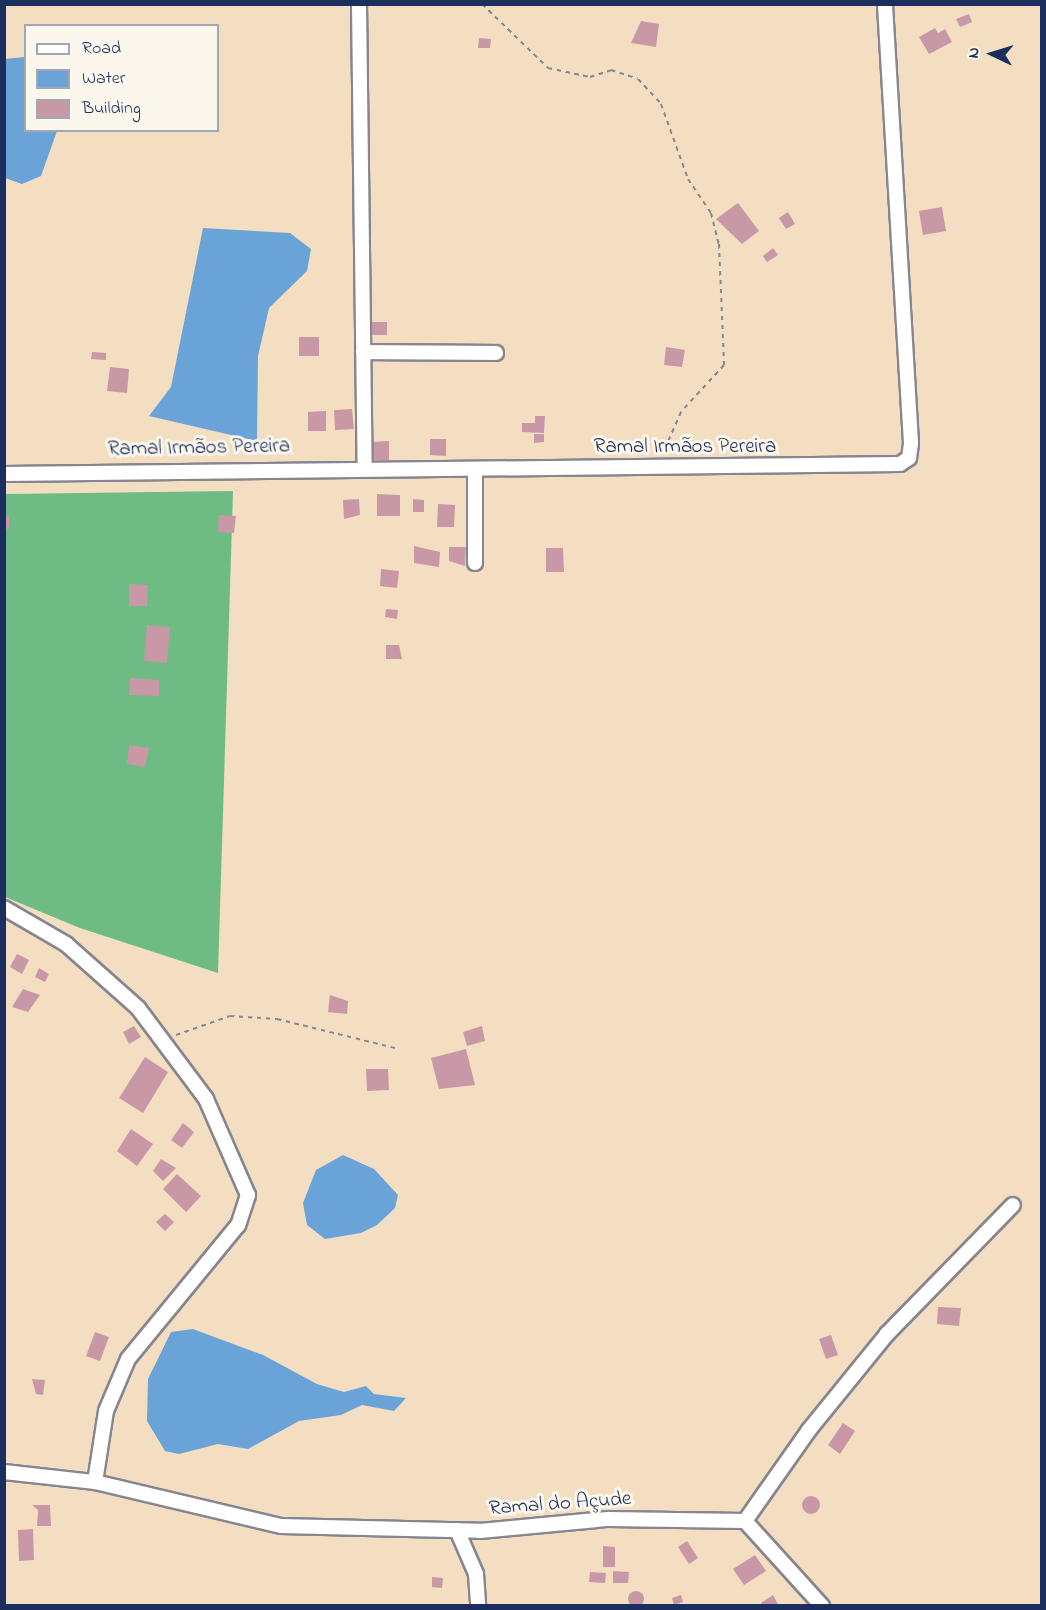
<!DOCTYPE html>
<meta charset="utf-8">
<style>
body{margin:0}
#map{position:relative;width:1046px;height:1610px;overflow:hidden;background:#f3dec2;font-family:"Indie Flower",sans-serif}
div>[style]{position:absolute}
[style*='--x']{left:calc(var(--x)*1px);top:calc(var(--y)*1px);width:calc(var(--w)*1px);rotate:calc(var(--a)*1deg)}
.forest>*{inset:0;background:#6ebb84}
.water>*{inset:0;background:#69a3d8}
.building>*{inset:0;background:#c998a7}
.round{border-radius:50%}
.path>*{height:2px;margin-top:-1px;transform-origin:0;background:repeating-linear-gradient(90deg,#878690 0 4.5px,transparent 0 9px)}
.roads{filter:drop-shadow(2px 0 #878690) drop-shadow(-2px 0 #878690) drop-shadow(0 2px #878690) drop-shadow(0 -2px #878690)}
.minor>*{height:14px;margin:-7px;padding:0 7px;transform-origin:7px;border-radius:7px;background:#fff}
span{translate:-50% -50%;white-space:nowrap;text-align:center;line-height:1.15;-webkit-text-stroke:6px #fbf7ec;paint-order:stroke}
.street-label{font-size:21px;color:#1b2f5e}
.frame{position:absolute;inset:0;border:6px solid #1b2f5e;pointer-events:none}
.legend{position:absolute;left:24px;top:24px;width:195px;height:108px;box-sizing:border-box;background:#fbf7ec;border:2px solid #a1a7b3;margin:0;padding:8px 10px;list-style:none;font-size:18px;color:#1b2f5e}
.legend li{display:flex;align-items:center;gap:12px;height:30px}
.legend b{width:30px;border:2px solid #a1a7b3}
.north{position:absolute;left:962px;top:24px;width:60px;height:60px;-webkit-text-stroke:4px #fbf7ec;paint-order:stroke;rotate:274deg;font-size:16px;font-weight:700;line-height:24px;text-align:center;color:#1b2f5e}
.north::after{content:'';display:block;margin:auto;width:21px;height:27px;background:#1b2f5e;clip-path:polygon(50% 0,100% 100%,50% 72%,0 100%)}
</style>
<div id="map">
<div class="forest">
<div style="clip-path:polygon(233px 491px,218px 973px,80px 928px,5px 897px,5px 494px)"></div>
</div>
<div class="water">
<div style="clip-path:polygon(25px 57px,26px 130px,57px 131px,41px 176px,22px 184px,5px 178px,4px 59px)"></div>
<div style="clip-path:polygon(203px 228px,290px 233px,311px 249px,307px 271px,269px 308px,258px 356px,257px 441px,149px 416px,171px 387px)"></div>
<div style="clip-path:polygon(343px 1155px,374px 1169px,398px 1195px,395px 1208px,377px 1225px,361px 1233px,325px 1239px,307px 1225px,303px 1203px,316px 1170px)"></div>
<div style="clip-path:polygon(193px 1329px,263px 1355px,317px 1384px,344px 1392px,366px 1386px,374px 1394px,406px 1398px,394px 1411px,362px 1405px,341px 1415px,299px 1421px,248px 1449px,218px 1444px,179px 1454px,165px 1451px,147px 1421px,148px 1379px,171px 1332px)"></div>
</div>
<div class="building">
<div style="clip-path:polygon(969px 14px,972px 22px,960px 27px,956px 19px)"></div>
<div style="clip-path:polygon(641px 21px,659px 24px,656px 47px,631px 43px)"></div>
<div style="clip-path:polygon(935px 28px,938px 33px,945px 29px,952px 42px,929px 54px,919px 37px)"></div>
<div style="clip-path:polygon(479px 38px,491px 39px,490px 48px,478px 48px)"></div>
<div style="clip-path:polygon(738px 203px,759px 231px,742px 244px,716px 219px)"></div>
<div style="clip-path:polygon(942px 207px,946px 231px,923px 235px,919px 211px)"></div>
<div style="clip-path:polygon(788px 212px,795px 224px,786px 229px,779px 218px)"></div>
<div style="clip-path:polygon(773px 248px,778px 255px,767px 262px,763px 256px)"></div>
<div style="clip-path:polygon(371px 322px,387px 322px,387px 335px,371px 335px)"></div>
<div style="clip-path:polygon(299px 337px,319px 337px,319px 356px,299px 356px)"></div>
<div style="clip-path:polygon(666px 347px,685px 350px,682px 367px,664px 365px)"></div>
<div style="clip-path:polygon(92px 352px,106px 353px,106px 360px,91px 359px)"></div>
<div style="clip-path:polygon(110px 367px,129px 369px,127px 393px,107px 391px)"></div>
<div style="clip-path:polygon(352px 409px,354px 429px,335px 430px,334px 410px)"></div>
<div style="clip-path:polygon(326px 411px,326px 431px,308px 431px,308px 412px)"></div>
<div style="clip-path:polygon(535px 416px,545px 416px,544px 433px,522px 432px,522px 423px,535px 423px)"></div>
<div style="clip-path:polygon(534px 434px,544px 434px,544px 442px,534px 443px)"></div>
<div style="clip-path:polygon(430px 439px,446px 439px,446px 456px,430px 455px)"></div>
<div style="clip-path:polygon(389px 441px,389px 460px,372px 460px,371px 442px)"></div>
<div style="clip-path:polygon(377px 494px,400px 495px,400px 516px,377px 516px)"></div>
<div style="clip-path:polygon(359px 499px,360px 515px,344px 519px,343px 500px)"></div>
<div style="clip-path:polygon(413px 499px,424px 500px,424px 512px,413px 512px)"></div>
<div style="clip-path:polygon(438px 504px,455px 505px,454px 527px,437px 527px)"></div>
<div style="clip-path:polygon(219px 515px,236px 516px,234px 533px,218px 532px)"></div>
<div style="clip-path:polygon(4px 516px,9px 516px,9px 529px,4px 529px)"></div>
<div style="clip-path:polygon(414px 546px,440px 552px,439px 567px,414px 563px)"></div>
<div style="clip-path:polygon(449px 547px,466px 547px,465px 566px,449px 561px)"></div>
<div style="clip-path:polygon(546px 548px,563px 548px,564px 572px,546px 572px)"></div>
<div style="clip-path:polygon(381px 569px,399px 571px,397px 588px,380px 586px)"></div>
<div style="clip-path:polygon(129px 584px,148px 585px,147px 606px,129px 606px)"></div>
<div style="clip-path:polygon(386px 609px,398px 610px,397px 619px,385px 617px)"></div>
<div style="clip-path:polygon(147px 625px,170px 627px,167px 663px,144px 661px)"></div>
<div style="clip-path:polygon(386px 645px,399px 645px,402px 659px,386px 659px)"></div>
<div style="clip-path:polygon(130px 678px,159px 680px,159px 696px,129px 695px)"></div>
<div style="clip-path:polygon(129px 745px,149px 748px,145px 767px,127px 764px)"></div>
<div style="clip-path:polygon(17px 954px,29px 960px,22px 974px,10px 967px)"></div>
<div style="clip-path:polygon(39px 968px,49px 974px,45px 982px,35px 977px)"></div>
<div style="clip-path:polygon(23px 989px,40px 995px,28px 1012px,12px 1007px)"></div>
<div style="clip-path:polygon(330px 995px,348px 1001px,347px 1014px,328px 1012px)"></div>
<div style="clip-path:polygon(134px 1026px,141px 1037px,129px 1044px,123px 1032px)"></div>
<div style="clip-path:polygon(482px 1026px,485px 1041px,467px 1046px,463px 1032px)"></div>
<div style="clip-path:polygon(466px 1049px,475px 1085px,439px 1089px,431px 1058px)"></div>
<div style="clip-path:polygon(145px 1057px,168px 1072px,143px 1113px,119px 1098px)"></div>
<div style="clip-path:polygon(366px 1069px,388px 1069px,389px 1090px,367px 1091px)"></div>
<div style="clip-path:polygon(183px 1123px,194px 1132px,182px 1148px,171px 1140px)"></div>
<div style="clip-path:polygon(131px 1129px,153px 1144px,137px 1166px,117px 1151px)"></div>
<div style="clip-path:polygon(161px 1159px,176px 1168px,163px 1181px,153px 1171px)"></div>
<div style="clip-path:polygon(177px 1174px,201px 1196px,186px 1212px,163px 1189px)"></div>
<div style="clip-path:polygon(165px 1214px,174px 1222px,165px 1231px,156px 1222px)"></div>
<div style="clip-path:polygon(938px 1307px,961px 1308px,959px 1326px,937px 1324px)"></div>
<div style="clip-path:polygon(95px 1332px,109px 1337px,100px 1361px,86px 1356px)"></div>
<div style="clip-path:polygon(831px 1335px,838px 1355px,826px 1359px,819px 1339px)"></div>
<div style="clip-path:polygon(32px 1379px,45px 1380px,43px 1395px,36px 1394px)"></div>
<div style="clip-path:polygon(843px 1423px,855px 1431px,840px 1454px,828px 1445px)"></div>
<div class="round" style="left:802px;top:1496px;width:18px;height:18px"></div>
<div style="clip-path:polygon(32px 1505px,50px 1505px,51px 1526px,37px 1526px,38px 1510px)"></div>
<div style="clip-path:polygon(33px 1529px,34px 1560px,19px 1561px,18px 1530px)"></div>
<div style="clip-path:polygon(687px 1541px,698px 1558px,689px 1564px,678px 1547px)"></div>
<div style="clip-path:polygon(603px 1546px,615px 1547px,615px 1567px,603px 1567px)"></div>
<div style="clip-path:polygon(755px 1555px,766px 1571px,744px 1585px,733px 1569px)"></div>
<div style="clip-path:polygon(613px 1571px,629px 1572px,628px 1583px,613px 1583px)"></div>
<div style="clip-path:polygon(590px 1572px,606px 1573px,605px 1583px,589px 1582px)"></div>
<div style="clip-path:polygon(432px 1577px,443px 1578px,442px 1588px,432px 1587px)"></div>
<div class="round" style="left:628px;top:1591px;width:16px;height:16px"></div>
<div style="clip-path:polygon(681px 1595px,683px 1602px,674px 1605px,672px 1598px)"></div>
<div style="clip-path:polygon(773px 1595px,779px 1606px,762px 1606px,761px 1603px)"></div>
</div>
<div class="path">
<div style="--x:482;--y:4;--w:92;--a:44.1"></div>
<div style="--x:548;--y:68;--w:43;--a:12.1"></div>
<div style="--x:590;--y:77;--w:22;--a:-18"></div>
<div style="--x:611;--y:70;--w:28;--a:18"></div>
<div style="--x:638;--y:79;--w:34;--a:47"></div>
<div style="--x:661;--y:104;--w:80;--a:70.2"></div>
<div style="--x:688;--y:179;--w:41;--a:55.9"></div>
<div style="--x:711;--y:213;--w:32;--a:76"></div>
<div style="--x:719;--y:244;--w:121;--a:87.6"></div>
<div style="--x:724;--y:365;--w:64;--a:132.5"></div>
<div style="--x:681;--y:412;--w:45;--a:113.7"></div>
<div style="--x:176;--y:1035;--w:57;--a:-19.4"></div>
<div style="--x:230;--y:1016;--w:47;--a:3.7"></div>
<div style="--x:277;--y:1019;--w:122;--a:13.8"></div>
</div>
<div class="roads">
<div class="minor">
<div style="--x:359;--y:4;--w:463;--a:89.3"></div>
<div style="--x:363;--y:352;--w:133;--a:0.4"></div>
<div style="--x:475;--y:470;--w:93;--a:90"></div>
<div style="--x:4;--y:474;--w:896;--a:-0.64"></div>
<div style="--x:900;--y:464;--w:11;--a:-34"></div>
<div style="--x:909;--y:458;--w:15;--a:-82"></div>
<div style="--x:911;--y:443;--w:440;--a:-93.4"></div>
<div style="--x:4;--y:908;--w:72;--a:30.1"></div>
<div style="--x:66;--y:944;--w:96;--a:41.6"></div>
<div style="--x:138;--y:1008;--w:114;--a:53.2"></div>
<div style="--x:206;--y:1099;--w:105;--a:66.4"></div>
<div style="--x:248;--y:1195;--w:32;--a:108"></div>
<div style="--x:238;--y:1225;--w:173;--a:129.4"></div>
<div style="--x:128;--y:1359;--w:56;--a:112.9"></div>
<div style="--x:106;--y:1411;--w:72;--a:98.8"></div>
<div style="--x:4;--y:1472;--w:92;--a:6.3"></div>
<div style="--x:95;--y:1482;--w:191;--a:13.3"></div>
<div style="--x:281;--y:1526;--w:199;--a:1.4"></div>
<div style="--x:480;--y:1531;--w:129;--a:-5.4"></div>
<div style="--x:608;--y:1519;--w:137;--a:0.8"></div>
<div style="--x:745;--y:1521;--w:111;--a:-54.9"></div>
<div style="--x:809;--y:1430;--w:124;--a:-50.9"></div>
<div style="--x:887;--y:1334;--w:180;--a:-45.7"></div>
<div style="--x:745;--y:1521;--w:115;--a:47.8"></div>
<div style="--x:457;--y:1530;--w:48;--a:66.6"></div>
<div style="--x:476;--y:1574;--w:32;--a:86"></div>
</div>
</div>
<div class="street-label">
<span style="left:685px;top:447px">Ramal Irmãos Pereira</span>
<span style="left:199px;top:448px;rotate:-1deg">Ramal Irmãos Pereira</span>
<span style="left:560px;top:1504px;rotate:-4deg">Ramal do Açude</span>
</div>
<div class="frame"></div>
<ul class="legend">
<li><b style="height:8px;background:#fff"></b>Road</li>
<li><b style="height:16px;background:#69a3d8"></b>Water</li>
<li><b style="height:16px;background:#c998a7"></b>Building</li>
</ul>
<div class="north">N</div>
</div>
